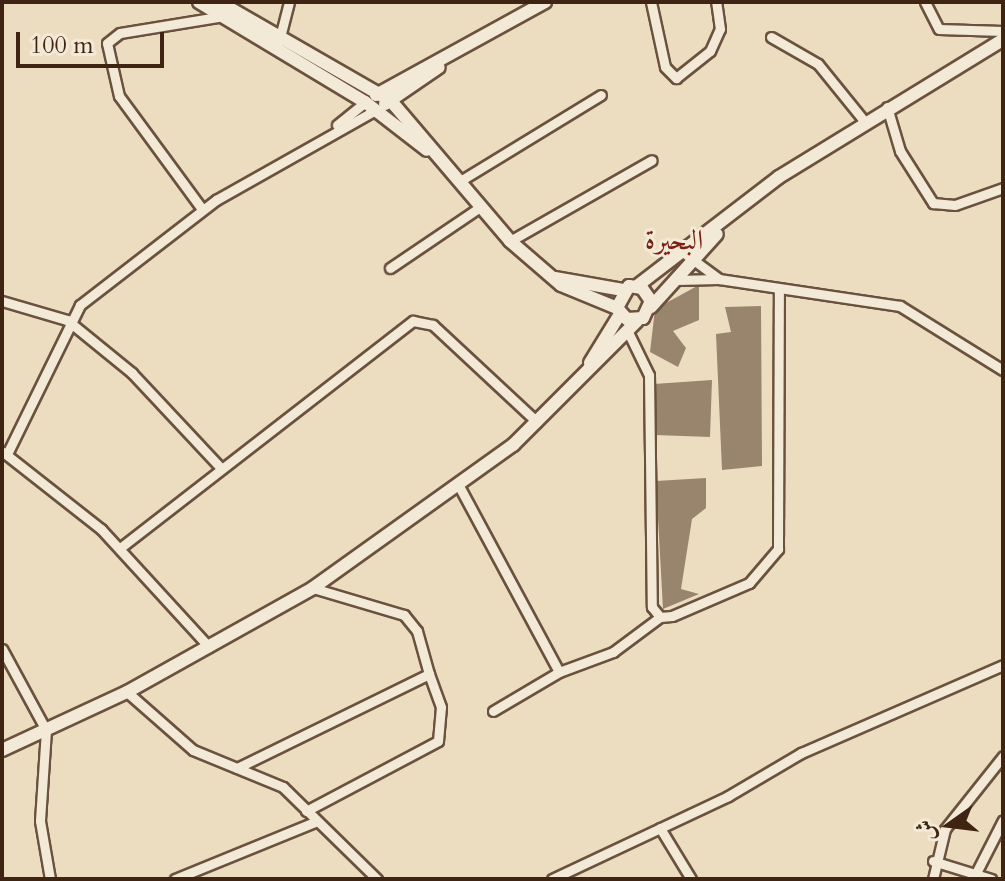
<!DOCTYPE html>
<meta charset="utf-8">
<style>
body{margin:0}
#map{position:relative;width:1005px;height:881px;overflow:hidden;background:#ecddc1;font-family:Cardo,Amiri,serif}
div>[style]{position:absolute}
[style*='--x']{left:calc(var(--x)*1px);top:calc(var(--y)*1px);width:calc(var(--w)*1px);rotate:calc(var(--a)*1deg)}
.building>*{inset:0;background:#99846d}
.roads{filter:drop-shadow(2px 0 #6a523e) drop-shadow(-2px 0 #6a523e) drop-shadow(0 2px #6a523e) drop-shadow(0 -2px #6a523e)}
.street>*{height:9px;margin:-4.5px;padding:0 4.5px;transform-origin:4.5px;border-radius:4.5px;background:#f3e9d7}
.secondary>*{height:12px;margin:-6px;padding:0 6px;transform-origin:6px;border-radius:6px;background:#f3e9d7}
span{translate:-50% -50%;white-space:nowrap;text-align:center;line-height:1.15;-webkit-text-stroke:6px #f3e9d7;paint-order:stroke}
.neighbourhood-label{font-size:28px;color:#7a1f14}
.frame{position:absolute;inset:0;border:4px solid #3f2413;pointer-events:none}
.north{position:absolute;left:909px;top:785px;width:80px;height:80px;-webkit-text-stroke:6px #f3e9d7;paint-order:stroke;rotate:256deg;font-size:22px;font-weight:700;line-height:32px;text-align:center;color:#3f2413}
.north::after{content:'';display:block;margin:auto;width:28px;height:36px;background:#3f2413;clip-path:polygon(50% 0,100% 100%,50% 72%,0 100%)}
.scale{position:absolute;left:16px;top:32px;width:148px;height:36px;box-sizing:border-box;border:4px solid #3f2413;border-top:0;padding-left:10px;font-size:24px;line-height:28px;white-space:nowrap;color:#3f2413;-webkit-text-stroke:6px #f3e9d7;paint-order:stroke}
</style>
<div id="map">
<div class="building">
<div style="clip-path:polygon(699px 285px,699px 320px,673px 331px,686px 348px,678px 367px,650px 352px,655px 309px)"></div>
<div style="clip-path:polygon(761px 306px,762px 466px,722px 470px,716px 334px,731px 332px,725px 307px)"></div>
<div style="clip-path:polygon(712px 380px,710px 437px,655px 435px,654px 384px)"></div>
<div style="clip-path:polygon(706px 478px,706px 508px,692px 519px,681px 589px,699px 594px,663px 609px,656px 481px)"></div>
</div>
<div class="roads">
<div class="street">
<div style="--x:651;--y:2;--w:66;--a:77.8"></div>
<div style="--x:665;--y:67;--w:16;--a:45"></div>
<div style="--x:676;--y:78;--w:43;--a:-38.5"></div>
<div style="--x:710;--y:51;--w:24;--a:-66"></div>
<div style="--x:720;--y:29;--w:27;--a:-98"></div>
<div style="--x:925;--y:2;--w:30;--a:63"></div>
<div style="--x:939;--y:29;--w:64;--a:1.8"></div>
<div style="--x:771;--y:37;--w:54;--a:29.9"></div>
<div style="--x:818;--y:64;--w:75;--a:51"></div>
<div style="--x:279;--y:41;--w:40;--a:-75.6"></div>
<div style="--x:887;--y:107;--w:46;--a:73.5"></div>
<div style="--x:900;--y:151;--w:62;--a:57.6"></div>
<div style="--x:933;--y:203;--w:22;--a:5"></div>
<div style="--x:955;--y:205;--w:51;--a:-19.5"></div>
<div style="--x:337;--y:125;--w:36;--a:-39"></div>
<div style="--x:460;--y:181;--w:165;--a:-31.4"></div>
<div style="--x:202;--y:209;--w:140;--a:-126.3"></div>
<div style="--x:119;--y:96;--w:54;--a:-102.8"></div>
<div style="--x:107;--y:43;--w:16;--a:-38"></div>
<div style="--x:120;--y:33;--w:99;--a:-9.3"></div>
<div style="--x:510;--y:241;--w:163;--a:-29.7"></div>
<div style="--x:684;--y:253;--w:44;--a:36.6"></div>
<div style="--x:390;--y:268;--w:109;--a:-34.1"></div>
<div style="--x:676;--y:280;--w:43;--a:-1.3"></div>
<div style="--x:719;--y:279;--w:183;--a:8.5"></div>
<div style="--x:900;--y:306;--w:121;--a:31.9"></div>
<div style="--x:2;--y:301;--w:68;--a:16.3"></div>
<div style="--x:67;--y:320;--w:84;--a:39.2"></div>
<div style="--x:132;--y:373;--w:129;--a:46.9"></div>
<div style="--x:627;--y:330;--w:50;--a:63.9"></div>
<div style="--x:649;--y:375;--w:232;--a:89.3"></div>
<div style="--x:652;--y:607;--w:13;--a:51"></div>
<div style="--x:660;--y:617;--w:12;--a:-5"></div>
<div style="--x:672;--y:616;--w:84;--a:-23.2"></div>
<div style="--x:749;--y:583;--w:45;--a:-49.5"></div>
<div style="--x:778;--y:549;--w:260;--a:-89.8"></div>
<div style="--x:3;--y:452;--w:125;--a:38.2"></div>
<div style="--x:101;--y:529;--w:160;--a:47.5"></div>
<div style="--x:7;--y:454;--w:166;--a:-63.9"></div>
<div style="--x:80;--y:305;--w:172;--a:-37.7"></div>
<div style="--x:216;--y:200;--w:184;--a:-29.4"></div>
<div style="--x:459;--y:486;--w:211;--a:61.7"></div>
<div style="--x:559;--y:672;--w:58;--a:-20.3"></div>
<div style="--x:613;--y:652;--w:59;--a:-36.7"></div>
<div style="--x:120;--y:548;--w:371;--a:-37.8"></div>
<div style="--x:413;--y:321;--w:20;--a:11"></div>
<div style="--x:433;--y:325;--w:142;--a:43"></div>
<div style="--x:2;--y:649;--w:92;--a:61.5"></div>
<div style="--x:46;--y:730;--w:91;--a:93.8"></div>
<div style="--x:40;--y:821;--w:59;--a:80.2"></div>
<div style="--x:127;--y:692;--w:88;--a:41.3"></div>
<div style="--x:193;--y:750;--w:97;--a:22.3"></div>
<div style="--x:283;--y:787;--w:132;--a:44.4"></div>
<div style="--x:493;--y:711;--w:77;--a:-30.6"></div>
<div style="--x:237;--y:768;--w:214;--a:-26.1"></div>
<div style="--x:429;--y:674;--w:45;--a:-105.6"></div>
<div style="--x:417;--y:631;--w:21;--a:-129"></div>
<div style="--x:404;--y:615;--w:95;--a:-163.5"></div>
<div style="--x:306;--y:811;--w:149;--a:-27.9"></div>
<div style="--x:438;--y:741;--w:34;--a:-85"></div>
<div style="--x:441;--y:707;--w:35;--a:-110"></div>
<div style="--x:660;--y:828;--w:60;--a:58.7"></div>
<div style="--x:933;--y:861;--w:61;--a:17.2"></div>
<div style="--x:976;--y:873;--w:59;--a:-63"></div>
<div style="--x:175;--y:879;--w:151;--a:-22.2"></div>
<div style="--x:552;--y:879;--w:195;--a:-25.2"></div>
<div style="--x:728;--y:796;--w:85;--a:-30.5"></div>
<div style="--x:801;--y:753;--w:220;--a:-23.5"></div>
<div style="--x:933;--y:879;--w:51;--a:-76.5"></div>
<div style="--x:945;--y:829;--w:93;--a:-51.5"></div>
</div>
<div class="secondary">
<div style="--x:199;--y:2;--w:194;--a:31.1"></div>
<div style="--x:365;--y:102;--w:78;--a:37.7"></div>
<div style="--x:219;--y:2;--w:198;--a:29.9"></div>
<div style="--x:391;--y:101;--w:184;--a:49.6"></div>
<div style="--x:510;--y:241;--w:67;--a:40.8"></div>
<div style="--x:561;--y:285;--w:61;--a:22.3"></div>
<div style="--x:617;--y:308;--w:15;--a:48"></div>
<div style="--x:627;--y:319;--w:16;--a:-4"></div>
<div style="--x:643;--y:318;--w:19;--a:-65"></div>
<div style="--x:651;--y:301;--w:16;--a:-125"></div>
<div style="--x:642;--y:288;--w:13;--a:-171"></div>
<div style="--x:629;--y:286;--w:25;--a:119"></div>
<div style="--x:376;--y:95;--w:193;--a:-28.8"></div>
<div style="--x:385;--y:104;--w:65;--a:-34.4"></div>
<div style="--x:555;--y:278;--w:69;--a:10"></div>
<div style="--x:637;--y:286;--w:179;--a:-37.5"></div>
<div style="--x:779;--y:177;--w:263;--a:-31.5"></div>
<div style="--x:651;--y:307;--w:98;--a:-47.9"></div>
<div style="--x:590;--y:363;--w:57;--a:-58.5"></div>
<div style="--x:2;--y:750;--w:138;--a:-24.9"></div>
<div style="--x:127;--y:692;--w:213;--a:-29.2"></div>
<div style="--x:313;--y:588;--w:246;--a:-35.6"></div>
<div style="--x:513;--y:445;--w:175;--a:-45"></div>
</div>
</div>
<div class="neighbourhood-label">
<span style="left:674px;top:240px">البحيرة</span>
</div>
<div class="frame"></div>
<div class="north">ش</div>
<div class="scale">100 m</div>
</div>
